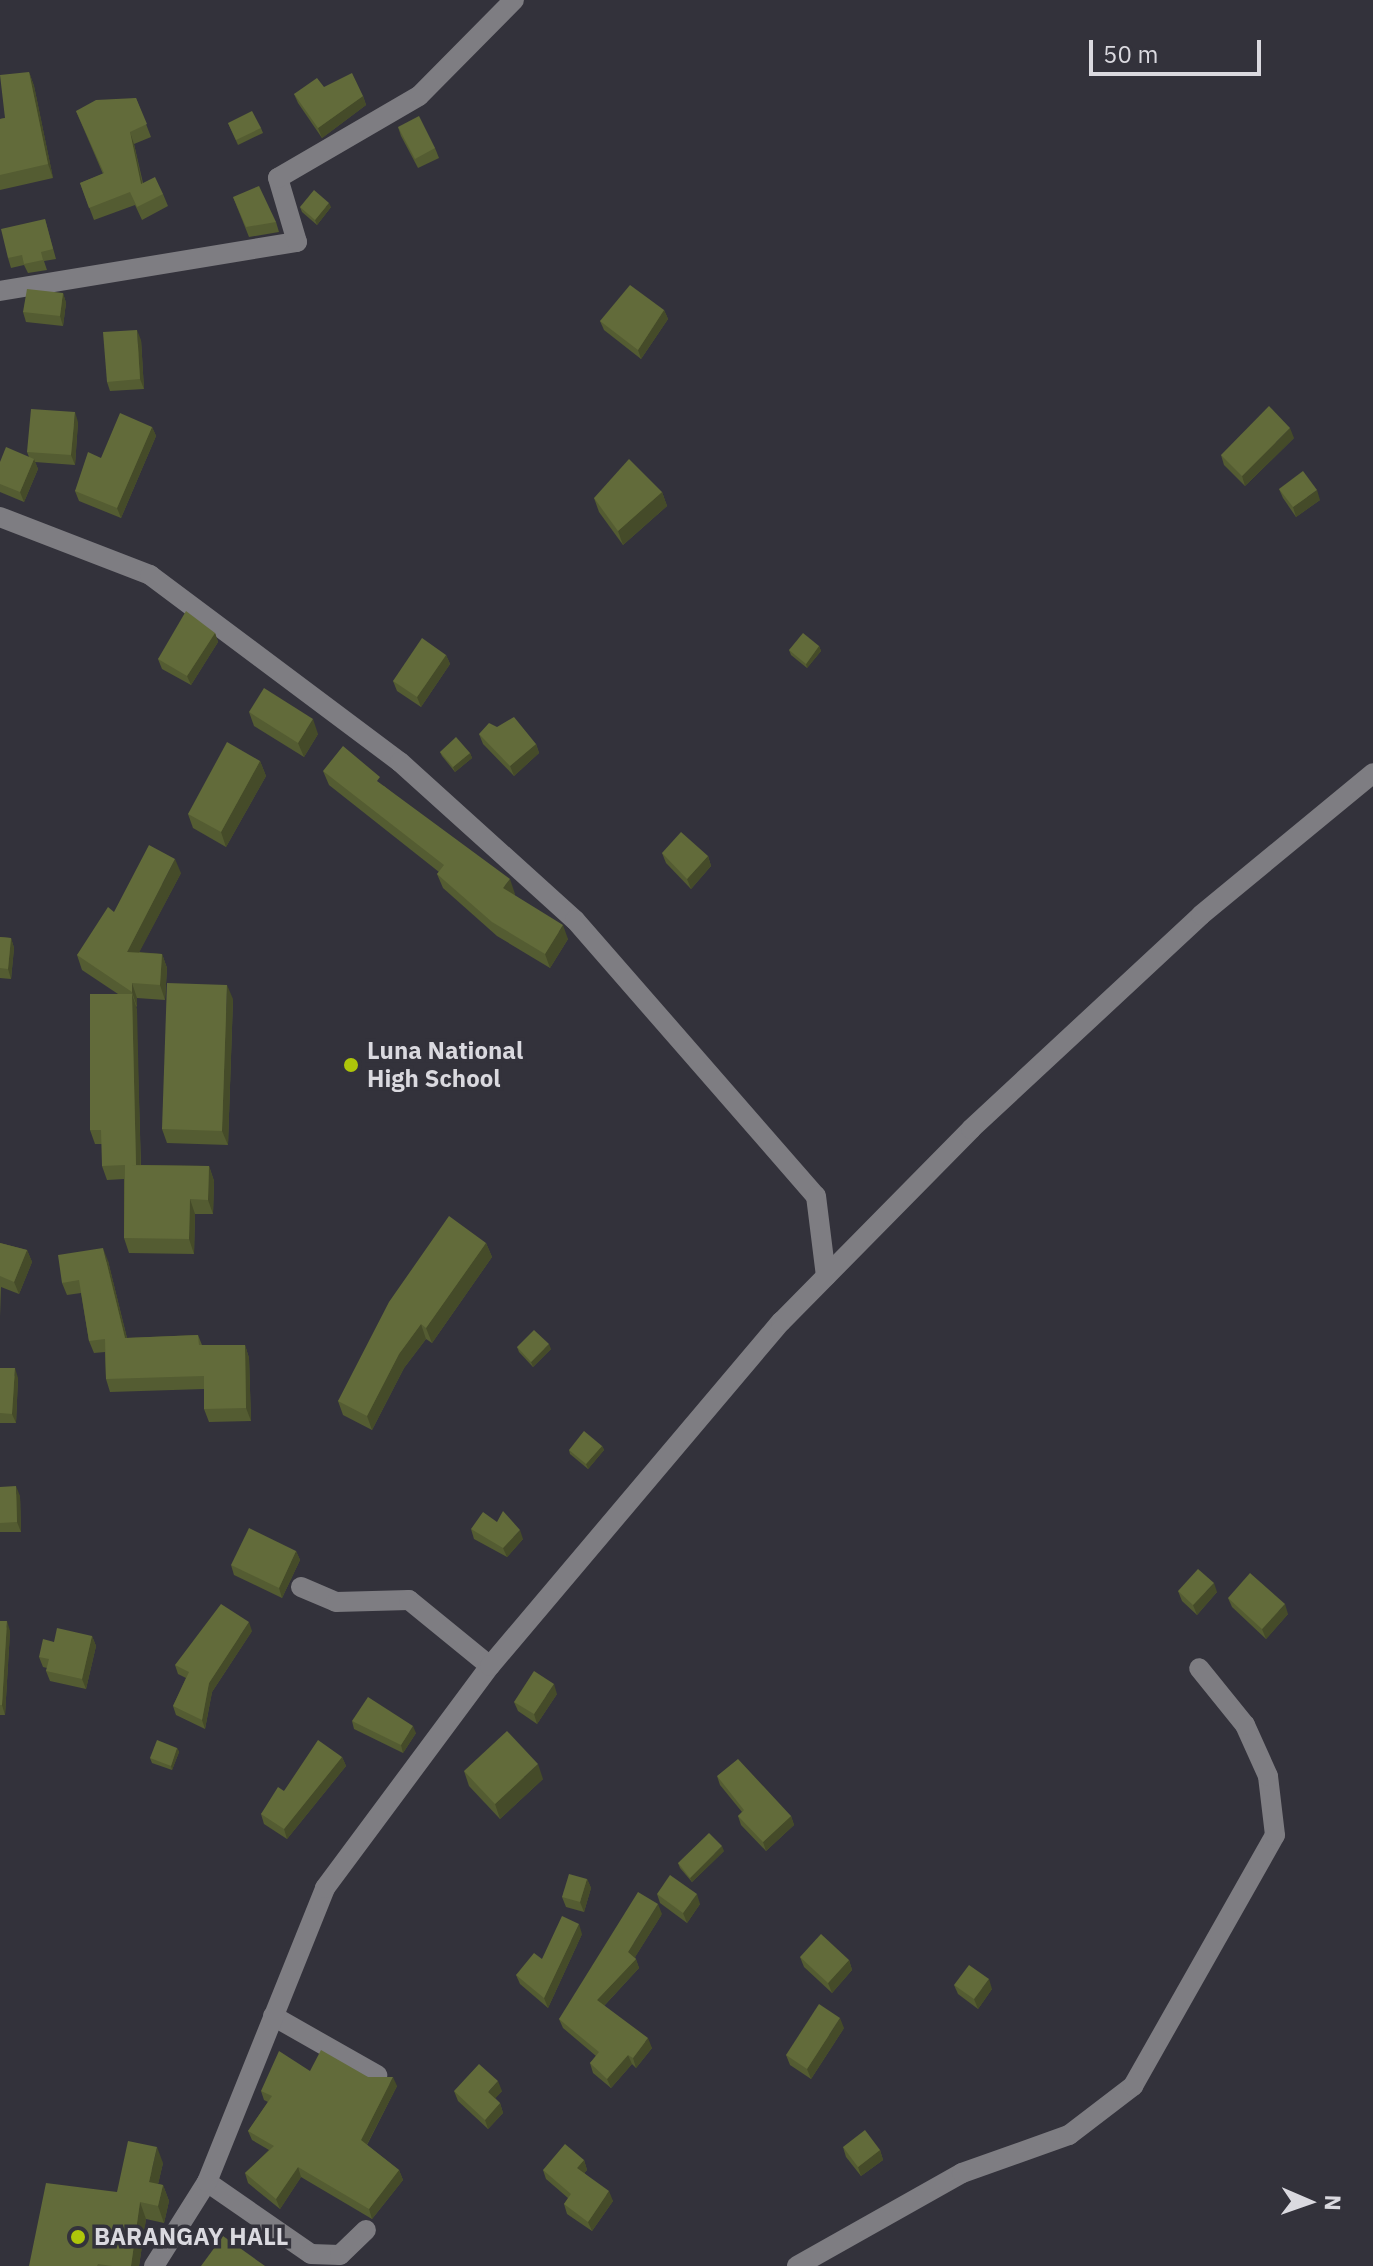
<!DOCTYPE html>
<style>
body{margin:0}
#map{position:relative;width:1373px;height:2266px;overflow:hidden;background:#33323b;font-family:"IBM Plex Sans",sans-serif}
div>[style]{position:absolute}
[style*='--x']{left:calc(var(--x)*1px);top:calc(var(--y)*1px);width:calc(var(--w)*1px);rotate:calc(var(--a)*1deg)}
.minor>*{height:20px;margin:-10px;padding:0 10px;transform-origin:10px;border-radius:10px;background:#7e7d82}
.wall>*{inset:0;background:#545c32}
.shaded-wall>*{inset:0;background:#454b29}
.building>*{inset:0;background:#626b3a}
.dots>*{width:22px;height:22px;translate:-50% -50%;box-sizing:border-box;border:4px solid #33323b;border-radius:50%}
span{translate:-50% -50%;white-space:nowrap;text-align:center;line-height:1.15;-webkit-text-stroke:7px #33323b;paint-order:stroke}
.poi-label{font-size:24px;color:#dad9df;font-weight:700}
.left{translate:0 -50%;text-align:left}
.north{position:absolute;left:1269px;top:2162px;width:80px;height:80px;-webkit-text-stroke:6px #33323b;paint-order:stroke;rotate:92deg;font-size:22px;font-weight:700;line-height:32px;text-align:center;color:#dad9df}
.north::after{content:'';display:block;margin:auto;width:28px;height:36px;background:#dad9df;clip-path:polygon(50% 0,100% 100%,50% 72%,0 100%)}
.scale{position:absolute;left:1089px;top:40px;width:172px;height:36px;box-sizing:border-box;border:4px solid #dad9df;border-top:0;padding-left:10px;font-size:24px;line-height:28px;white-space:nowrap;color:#dad9df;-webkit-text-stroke:6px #33323b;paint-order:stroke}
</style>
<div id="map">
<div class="minor">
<div style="--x:0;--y:291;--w:301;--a:-9.4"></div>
<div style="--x:297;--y:242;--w:67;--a:-106.5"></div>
<div style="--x:278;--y:178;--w:163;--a:-30.2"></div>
<div style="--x:419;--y:96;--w:135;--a:-45.3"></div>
<div style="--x:0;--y:517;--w:161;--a:21.1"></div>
<div style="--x:150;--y:575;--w:312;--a:36.8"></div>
<div style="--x:400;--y:762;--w:236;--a:42.1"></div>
<div style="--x:575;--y:920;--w:366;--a:48.9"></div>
<div style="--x:816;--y:1196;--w:81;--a:82.9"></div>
<div style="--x:301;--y:1587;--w:38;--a:23"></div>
<div style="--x:336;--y:1602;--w:73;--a:-1.6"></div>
<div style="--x:409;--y:1600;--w:104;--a:39.2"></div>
<div style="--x:273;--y:2016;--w:120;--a:29.6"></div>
<div style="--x:207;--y:2182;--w:126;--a:34.7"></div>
<div style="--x:311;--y:2254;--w:29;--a:2"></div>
<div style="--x:340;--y:2255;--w:36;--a:-44"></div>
<div style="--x:154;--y:2266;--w:99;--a:-57.8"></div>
<div style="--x:207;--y:2182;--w:317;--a:-68.1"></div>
<div style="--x:325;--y:1888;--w:277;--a:-53.4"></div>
<div style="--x:490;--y:1666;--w:451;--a:-49.8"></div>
<div style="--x:781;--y:1322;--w:271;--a:-45.4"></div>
<div style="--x:971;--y:1129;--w:314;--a:-42.9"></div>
<div style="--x:1201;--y:915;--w:223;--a:-39.5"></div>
<div style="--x:797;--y:2266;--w:189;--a:-29.4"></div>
<div style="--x:962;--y:2173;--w:114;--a:-19.6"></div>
<div style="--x:1069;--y:2135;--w:81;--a:-37.4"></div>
<div style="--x:1133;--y:2086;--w:288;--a:-60.5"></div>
<div style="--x:1275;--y:1835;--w:59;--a:-96.8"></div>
<div style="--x:1268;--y:1776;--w:56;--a:-114.3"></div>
<div style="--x:1245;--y:1725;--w:73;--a:-128.9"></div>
</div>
<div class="wall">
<div style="clip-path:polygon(29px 72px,34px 86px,53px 178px,0 190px,0 119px,5px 118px)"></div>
<div style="clip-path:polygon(324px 87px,363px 96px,366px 105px,322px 138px,298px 103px,294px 94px)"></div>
<div style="clip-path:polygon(136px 98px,151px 137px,134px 144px,143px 183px,163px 194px,168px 206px,142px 220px,135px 205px,94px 220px,80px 183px,103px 174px,76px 111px)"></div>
<div style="clip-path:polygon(228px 123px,261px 128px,263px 133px,238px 145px)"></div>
<div style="clip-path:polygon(398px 127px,435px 148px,439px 158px,418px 168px,401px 136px)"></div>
<div style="clip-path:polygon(233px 197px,276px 222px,279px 232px,249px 237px)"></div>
<div style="clip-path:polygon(300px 207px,331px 207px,317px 225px,302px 212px)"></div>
<div style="clip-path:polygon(45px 219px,56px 259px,44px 261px,47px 270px,28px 273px,24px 265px,11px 268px,8px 258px)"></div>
<div style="clip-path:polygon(63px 293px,66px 303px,63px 326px,26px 322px,23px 312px)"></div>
<div style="clip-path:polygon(664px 310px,668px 319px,641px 359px,604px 330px,600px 321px)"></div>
<div style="clip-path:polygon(141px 340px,144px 389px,110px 391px,107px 382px)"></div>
<div style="clip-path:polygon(78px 422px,75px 465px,35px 462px,38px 469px,24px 502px,0 492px,0 462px,29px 457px,27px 452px)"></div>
<div style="clip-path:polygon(152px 427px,156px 436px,121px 518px,79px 501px,75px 491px,101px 458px)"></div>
<div style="clip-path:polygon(1294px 438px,1245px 486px,1224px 465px,1221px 455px)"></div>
<div style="clip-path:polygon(1279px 489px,1320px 500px,1296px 517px,1283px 498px)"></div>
<div style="clip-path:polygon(662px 492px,667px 506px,623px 545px,599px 512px,594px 498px)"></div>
<div style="clip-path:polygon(215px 633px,218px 642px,191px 685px,162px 669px,158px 659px)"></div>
<div style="clip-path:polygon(819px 646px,821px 651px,807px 668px,791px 655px,789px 650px)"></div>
<div style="clip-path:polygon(446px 655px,450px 664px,421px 707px,397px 691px,393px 681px)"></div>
<div style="clip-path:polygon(249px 712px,318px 734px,304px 757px,254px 726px)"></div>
<div style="clip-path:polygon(479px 734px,536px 744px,539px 753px,514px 776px,483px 744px)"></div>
<div style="clip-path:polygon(440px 752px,470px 753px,472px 758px,455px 772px,442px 756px)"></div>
<div style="clip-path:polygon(260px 761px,266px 776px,226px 847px,193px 828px,188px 814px)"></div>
<div style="clip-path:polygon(323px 771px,384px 786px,515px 894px,514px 895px,568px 939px,550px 968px,497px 936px,443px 888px,437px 874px,439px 872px,329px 785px)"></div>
<div style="clip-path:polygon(662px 853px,708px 856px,711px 866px,691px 889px,666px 863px)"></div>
<div style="clip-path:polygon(181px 873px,139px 952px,162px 954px,167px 968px,165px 1000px,137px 998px,137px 1007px,136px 1006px,141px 1165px,209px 1166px,214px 1181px,213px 1214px,195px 1214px,194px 1254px,129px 1253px,124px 1238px,124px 1179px,107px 1180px,102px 1166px,102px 1144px,95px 1144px,90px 1130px,118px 994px,82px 970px,77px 955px,114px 912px)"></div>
<div style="clip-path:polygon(0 937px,11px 938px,14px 948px,11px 979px,0 978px)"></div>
<div style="clip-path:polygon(233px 999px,228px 1145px,167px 1143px,162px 1129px)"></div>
<div style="clip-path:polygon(0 1243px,27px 1250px,32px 1262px,19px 1294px,1px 1287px,0 1317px)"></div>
<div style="clip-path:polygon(486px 1243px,492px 1257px,432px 1343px,426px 1339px,404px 1368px,372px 1430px,343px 1415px,338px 1401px)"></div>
<div style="clip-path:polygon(108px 1261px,127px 1338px,198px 1335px,202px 1345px,245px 1345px,249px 1358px,251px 1421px,209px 1422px,204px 1409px,204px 1389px,110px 1392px,106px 1379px,105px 1352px,94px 1353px,89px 1341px,81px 1293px,67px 1295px,62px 1283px)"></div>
<div style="clip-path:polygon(517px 1347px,551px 1349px,533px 1367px,519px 1352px)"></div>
<div style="clip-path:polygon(0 1368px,18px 1378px,16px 1423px,0 1423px)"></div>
<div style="clip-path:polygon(602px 1446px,604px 1450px,588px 1469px,570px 1454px,569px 1450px)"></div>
<div style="clip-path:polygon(0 1487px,20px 1496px,21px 1532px,0 1532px)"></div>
<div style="clip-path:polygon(471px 1529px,523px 1539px,507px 1557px,474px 1539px)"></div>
<div style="clip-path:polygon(296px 1551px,300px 1560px,282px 1598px,234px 1575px,231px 1565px)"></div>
<div style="clip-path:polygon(1178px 1591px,1217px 1592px,1197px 1615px,1182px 1601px)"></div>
<div style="clip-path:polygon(1228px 1598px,1288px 1614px,1266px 1639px,1232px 1607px)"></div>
<div style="clip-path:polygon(0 1621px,10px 1631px,5px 1715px,0 1715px)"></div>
<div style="clip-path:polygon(252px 1631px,212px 1692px,205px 1729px,176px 1715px,173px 1706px,186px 1678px,178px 1674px,175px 1665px)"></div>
<div style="clip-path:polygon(92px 1636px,96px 1646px,86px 1689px,50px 1681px,46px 1671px,47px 1668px,43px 1667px,39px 1657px,54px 1642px)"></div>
<div style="clip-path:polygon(557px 1694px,537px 1724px,518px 1711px,514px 1702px)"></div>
<div style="clip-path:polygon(352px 1721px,416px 1733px,403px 1753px,354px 1729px)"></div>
<div style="clip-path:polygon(177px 1748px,179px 1752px,172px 1770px,152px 1763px,150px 1758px)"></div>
<div style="clip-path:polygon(342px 1757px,346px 1766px,287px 1839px,264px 1824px,261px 1814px,284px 1791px)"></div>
<div style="clip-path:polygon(464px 1771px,543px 1779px,500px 1819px,469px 1786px)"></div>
<div style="clip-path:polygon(717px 1776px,791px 1816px,794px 1825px,766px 1851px,741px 1825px,738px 1816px,742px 1812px,720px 1785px)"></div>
<div style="clip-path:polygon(724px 1851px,692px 1882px,680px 1868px,678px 1863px)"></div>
<div style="clip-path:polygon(587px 1879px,591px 1888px,584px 1912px,566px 1907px,562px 1897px)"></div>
<div style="clip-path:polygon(657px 1894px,700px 1904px,687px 1923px,660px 1903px)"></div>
<div style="clip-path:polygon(662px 1914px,635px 1957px,639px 1968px,604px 2006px,652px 2048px,636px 2068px,632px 2064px,611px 2088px,593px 2073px,590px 2063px,596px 2056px,563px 2028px,559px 2019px)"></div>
<div style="clip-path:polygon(582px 1934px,548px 2008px,520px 1984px,516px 1975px)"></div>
<div style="clip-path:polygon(800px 1957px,849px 1960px,852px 1970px,832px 1993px,804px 1967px)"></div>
<div style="clip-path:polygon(954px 1985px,992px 1989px,978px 2009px,958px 1994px)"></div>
<div style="clip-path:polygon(844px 2028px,811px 2079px,790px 2065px,786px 2055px)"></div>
<div style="clip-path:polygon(310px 2071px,368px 2077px,397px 2086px,367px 2145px,399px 2170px,403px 2180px,372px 2219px,301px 2177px,280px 2209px,248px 2183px,245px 2173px,269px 2150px,252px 2140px,248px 2131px,268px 2102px,264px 2100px,261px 2091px)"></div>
<div style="clip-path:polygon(454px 2091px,502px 2091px,495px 2098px,500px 2103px,503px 2113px,488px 2129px,458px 2101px)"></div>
<div style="clip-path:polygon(843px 2147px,880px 2150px,883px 2160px,861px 2176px,846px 2157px)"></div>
<div style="clip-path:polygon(584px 2160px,587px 2170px,584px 2173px,613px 2201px,592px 2231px,567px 2214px,564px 2204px,568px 2198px,546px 2179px,543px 2170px)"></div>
<div style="clip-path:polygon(163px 2163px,158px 2184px,163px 2185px,169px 2201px,164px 2223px,146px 2219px,139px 2266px,29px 2266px,117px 2192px)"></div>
</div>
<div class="shaded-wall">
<div style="clip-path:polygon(29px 72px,34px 86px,53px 178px,48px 164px)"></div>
<div style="clip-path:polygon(363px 96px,366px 105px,322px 138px,318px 128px)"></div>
<div style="clip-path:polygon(130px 132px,134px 144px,145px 196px,141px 184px)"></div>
<div style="clip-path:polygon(329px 203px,331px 207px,317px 225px,315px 220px)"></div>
<div style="clip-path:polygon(63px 293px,66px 303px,63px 326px,60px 316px)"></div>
<div style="clip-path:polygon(664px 310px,668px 319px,641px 359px,638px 350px)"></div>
<div style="clip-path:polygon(137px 330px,141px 340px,144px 389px,140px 379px)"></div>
<div style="clip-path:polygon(75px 412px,78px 422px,75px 465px,71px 455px)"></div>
<div style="clip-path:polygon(152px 427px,156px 436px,121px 518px,117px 508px)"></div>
<div style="clip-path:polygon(1290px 428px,1294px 438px,1245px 486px,1242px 476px)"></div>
<div style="clip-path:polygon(34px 459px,38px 469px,24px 502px,20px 492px)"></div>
<div style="clip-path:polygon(1317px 490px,1320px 500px,1296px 517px,1293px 507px)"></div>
<div style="clip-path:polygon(662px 492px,667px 506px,623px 545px,618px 531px)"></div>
<div style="clip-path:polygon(215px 633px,218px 642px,191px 685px,187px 676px)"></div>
<div style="clip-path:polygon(819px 646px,821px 651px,807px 668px,806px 664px)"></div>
<div style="clip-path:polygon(446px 655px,450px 664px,421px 707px,417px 697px)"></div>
<div style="clip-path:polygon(313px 719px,318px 734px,304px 757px,298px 743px)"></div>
<div style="clip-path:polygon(536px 744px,539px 753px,514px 776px,510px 766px)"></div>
<div style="clip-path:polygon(470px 753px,472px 758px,455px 772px,453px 767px)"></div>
<div style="clip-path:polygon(260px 761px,266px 776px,226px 847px,221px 832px)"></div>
<div style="clip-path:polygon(708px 856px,711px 866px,691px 889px,687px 879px)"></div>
<div style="clip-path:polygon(175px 859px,181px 873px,132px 966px,127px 952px)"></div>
<div style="clip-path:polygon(510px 879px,515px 894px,509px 903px,503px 888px)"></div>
<div style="clip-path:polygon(563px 925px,568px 939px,550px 968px,545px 954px)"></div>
<div style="clip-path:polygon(11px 938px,14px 948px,11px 979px,8px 969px)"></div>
<div style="clip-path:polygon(162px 954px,167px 968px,165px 1000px,160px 985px)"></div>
<div style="clip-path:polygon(132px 983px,137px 998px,137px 1007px,132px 992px)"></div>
<div style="clip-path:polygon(227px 985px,233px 999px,228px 1145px,222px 1131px)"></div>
<div style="clip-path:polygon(132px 994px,137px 1009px,141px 1179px,136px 1165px)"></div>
<div style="clip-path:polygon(209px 1166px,214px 1181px,213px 1214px,208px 1200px)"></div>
<div style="clip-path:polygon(190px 1199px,195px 1214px,194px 1254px,189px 1239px)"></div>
<div style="clip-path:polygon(486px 1243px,492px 1257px,432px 1343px,426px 1328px)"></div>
<div style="clip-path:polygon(103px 1248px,108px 1261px,130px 1351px,125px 1338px)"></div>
<div style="clip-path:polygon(27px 1250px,32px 1262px,19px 1294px,14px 1282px)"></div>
<div style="clip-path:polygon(421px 1324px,426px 1339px,404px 1368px,372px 1430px,367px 1416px,399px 1354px)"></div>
<div style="clip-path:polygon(549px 1344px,551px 1349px,533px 1367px,531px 1362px)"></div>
<div style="clip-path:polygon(245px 1345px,249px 1358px,251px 1421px,246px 1408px)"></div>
<div style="clip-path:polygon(15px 1368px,18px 1378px,16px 1423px,12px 1414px)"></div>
<div style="clip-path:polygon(602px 1446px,604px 1450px,588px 1469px,586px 1464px)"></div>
<div style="clip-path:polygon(16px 1486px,20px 1496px,21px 1532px,17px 1522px)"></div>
<div style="clip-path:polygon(520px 1530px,523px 1539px,507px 1557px,503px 1548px)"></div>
<div style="clip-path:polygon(296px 1551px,300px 1560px,282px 1598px,279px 1588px)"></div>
<div style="clip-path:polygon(1214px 1583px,1217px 1592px,1197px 1615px,1193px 1605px)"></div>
<div style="clip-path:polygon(1285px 1604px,1288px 1614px,1266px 1639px,1262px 1629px)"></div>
<div style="clip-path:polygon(7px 1621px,10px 1631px,5px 1715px,2px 1705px)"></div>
<div style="clip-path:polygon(249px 1622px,252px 1631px,212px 1692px,205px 1729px,202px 1720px,209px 1683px)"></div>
<div style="clip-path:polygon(92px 1636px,96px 1646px,86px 1689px,82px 1679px)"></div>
<div style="clip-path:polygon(554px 1684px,557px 1694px,537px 1724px,534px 1714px)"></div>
<div style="clip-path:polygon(413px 1726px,416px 1733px,403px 1753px,401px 1745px)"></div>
<div style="clip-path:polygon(177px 1748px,179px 1752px,172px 1770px,171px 1766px)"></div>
<div style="clip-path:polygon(342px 1757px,346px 1766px,287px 1839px,284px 1829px)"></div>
<div style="clip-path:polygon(538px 1764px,543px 1779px,500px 1819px,495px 1804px)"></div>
<div style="clip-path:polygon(791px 1816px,794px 1825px,766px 1851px,763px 1842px)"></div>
<div style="clip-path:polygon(722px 1846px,724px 1851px,692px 1882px,690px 1878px)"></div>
<div style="clip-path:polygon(587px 1879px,591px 1888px,584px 1912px,580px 1902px)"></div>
<div style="clip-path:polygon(697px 1894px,700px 1904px,687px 1923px,683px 1913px)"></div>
<div style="clip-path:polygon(658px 1904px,662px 1914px,632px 1962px,628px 1952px)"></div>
<div style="clip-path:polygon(579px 1924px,582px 1934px,548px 2008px,544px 1998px)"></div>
<div style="clip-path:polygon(636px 1959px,639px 1968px,600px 2010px,597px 2000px)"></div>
<div style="clip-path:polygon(849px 1960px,852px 1970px,832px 1993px,828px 1983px)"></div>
<div style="clip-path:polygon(989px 1979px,992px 1989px,978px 2009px,974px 1999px)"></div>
<div style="clip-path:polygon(840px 2018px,844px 2028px,811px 2079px,807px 2069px)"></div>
<div style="clip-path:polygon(648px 2038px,652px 2048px,636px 2068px,633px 2058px)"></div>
<div style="clip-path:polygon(628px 2055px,632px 2064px,611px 2088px,607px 2079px)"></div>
<div style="clip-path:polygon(393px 2077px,397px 2086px,364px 2150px,361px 2140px)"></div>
<div style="clip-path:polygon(498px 2081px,502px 2091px,492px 2102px,488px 2092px)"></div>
<div style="clip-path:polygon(500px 2103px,503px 2113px,488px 2129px,485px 2120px)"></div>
<div style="clip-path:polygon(157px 2147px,163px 2163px,155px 2198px,149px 2182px)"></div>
<div style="clip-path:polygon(880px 2150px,883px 2160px,861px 2176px,858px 2167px)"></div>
<div style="clip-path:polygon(584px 2160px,587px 2170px,580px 2178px,577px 2168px)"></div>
<div style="clip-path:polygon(298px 2167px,301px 2177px,280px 2209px,276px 2199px)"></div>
<div style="clip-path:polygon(399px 2170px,403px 2180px,372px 2219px,369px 2209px)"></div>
<div style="clip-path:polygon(163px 2185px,169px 2201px,164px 2223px,158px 2206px)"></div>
<div style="clip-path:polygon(609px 2191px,613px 2201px,592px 2231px,588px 2222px)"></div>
<div style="clip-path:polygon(140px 2202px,146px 2219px,139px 2266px,131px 2266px)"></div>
</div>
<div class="building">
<div style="clip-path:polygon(29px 72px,48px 164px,0 175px,0 119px,5px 118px,0 75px)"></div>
<div style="clip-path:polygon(352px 73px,363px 96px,318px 128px,294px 94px,317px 78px,324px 87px)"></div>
<div style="clip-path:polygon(136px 98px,147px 124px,130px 132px,141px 184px,155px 177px,163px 194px,137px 207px,130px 192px,89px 208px,80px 183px,104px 173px,76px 111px,96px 100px)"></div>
<div style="clip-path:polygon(252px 111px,261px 128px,236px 140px,228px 123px)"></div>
<div style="clip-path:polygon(419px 116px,435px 148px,415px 159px,398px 127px)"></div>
<div style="clip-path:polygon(259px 186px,276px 222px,246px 227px,233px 197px)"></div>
<div style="clip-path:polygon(314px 190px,329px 203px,315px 220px,300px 207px)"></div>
<div style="clip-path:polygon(45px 219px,53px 249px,41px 252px,43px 260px,24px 264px,22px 255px,8px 258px,1px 229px)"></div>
<div style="clip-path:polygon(630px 285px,664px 310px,638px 350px,600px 321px)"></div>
<div style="clip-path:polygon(27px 289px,63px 293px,60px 316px,23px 312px)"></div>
<div style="clip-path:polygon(137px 330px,140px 379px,107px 382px,103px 332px)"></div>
<div style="clip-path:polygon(1269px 406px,1290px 428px,1242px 476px,1221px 455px)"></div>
<div style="clip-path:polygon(31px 409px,75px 412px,71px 455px,27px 452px)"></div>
<div style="clip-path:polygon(120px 413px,152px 427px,117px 508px,75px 491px,88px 452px,101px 458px)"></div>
<div style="clip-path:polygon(6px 447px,34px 459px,20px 492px,0 484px,0 462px)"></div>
<div style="clip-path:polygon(629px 459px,662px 492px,618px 531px,594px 498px)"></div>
<div style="clip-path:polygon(1303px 471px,1317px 490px,1293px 507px,1279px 489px)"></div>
<div style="clip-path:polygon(186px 611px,215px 633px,187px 676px,158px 659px)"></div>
<div style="clip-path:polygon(803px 633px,819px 646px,806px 664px,789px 650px)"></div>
<div style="clip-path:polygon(422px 638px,446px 655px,417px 697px,393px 681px)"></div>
<div style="clip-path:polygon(264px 688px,313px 719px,298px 743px,249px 712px)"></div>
<div style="clip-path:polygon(514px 717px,536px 744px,510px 766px,479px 734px,489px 723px,497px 727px)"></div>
<div style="clip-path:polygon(456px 737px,470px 753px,453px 767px,440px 752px)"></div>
<div style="clip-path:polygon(227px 742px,260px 761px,221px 832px,188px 814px)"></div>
<div style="clip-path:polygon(343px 746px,380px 777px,377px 781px,510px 879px,503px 888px,563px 925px,545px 954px,492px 922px,437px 874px,444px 865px,323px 771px)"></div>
<div style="clip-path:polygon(681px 832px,708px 856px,687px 879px,662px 853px)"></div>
<div style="clip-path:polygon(149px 845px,175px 859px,127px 952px,162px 954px,160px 985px,132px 983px,132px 992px,77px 955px,108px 907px,114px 912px)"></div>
<div style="clip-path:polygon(0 937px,11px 938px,8px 969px,0 968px)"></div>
<div style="clip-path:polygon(167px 983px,227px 985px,222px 1131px,162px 1129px)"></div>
<div style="clip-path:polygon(90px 994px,132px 994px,136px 1165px,129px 1165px,209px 1166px,208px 1200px,190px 1199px,189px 1239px,124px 1238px,125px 1165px,102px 1166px,101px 1130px,90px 1130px)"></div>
<div style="clip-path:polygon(449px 1216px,486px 1243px,426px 1328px,421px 1324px,399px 1354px,367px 1416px,338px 1401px,389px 1302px)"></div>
<div style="clip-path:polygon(0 1243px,27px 1250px,14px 1282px,0 1276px)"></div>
<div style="clip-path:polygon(103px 1248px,125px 1338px,198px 1335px,199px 1345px,245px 1345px,246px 1408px,204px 1409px,204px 1376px,106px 1379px,105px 1339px,89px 1341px,79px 1280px,62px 1283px,58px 1255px)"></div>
<div style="clip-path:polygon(534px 1330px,549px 1344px,531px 1362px,517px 1347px)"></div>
<div style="clip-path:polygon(0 1368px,15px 1368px,12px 1414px,0 1413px)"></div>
<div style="clip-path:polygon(584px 1431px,602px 1446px,586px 1464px,569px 1450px)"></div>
<div style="clip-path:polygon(16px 1486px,17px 1522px,0 1523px,0 1487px)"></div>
<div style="clip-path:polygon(503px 1511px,520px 1530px,503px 1548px,471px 1529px,483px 1512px,497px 1522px)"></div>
<div style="clip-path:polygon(249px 1528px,296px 1551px,279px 1588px,231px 1565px)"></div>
<div style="clip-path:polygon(1198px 1569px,1214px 1583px,1193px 1605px,1178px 1591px)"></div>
<div style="clip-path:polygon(1250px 1573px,1285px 1604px,1262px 1629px,1228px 1598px)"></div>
<div style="clip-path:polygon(221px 1604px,249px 1622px,209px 1683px,202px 1720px,173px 1706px,189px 1672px,175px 1665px)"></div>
<div style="clip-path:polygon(0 1621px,7px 1621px,2px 1705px,0 1705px)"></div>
<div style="clip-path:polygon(57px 1628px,92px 1636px,82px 1679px,46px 1671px,49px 1659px,39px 1657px,43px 1639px,54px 1642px)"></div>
<div style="clip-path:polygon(534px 1671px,554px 1684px,534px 1714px,514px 1702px)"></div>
<div style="clip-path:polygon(368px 1697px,413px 1726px,401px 1745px,352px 1721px)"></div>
<div style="clip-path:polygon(507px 1731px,538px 1764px,495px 1804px,464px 1771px)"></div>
<div style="clip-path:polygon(157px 1740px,177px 1748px,171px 1766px,150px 1758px)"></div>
<div style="clip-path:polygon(318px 1740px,342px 1757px,284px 1829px,261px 1814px,278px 1787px,284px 1791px)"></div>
<div style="clip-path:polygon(738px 1759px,791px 1816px,763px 1842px,738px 1816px,744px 1810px,717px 1776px)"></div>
<div style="clip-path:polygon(709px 1833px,722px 1846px,690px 1878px,678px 1863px)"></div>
<div style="clip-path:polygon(569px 1874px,587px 1879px,580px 1902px,562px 1897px)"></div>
<div style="clip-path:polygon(670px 1875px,697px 1894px,683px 1913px,657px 1894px)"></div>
<div style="clip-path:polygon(638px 1892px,658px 1904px,628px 1952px,636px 1959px,597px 2000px,648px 2038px,633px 2058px,628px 2055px,607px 2079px,590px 2063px,599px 2052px,559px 2019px)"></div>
<div style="clip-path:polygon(562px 1916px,579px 1924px,544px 1998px,516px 1975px,534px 1953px,542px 1959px)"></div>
<div style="clip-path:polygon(821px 1934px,849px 1960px,828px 1983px,800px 1957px)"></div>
<div style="clip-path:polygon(969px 1965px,989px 1979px,974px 1999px,954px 1985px)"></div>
<div style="clip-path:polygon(819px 2004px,840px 2018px,807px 2069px,786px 2055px)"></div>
<div style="clip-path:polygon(321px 2050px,368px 2077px,393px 2077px,361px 2140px,399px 2170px,369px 2209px,298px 2167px,276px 2199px,245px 2173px,274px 2146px,248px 2131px,272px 2096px,261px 2091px,279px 2051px,310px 2071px)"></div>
<div style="clip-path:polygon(479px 2064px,498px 2081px,488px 2092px,500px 2103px,485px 2120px,454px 2091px)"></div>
<div style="clip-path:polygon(865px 2130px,880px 2150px,858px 2167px,843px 2147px)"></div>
<div style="clip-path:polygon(128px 2141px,157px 2147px,149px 2182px,163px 2185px,158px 2206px,140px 2202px,131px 2266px,112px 2266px,98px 2264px,97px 2266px,29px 2266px,46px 2183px,117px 2192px)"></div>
<div style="clip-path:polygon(565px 2144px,584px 2160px,577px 2168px,609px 2191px,588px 2222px,564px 2204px,571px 2194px,543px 2170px)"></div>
<div style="clip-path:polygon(223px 2236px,265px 2266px,201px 2266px)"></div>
</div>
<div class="dots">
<div style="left:351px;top:1065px;background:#aec50a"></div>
<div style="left:78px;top:2237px;background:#aec50a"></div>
</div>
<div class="poi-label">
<span class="left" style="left:367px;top:1065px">Luna National<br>High School</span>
<span class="left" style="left:94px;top:2237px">BARANGAY HALL</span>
</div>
<div class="north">N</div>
<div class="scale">50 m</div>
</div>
